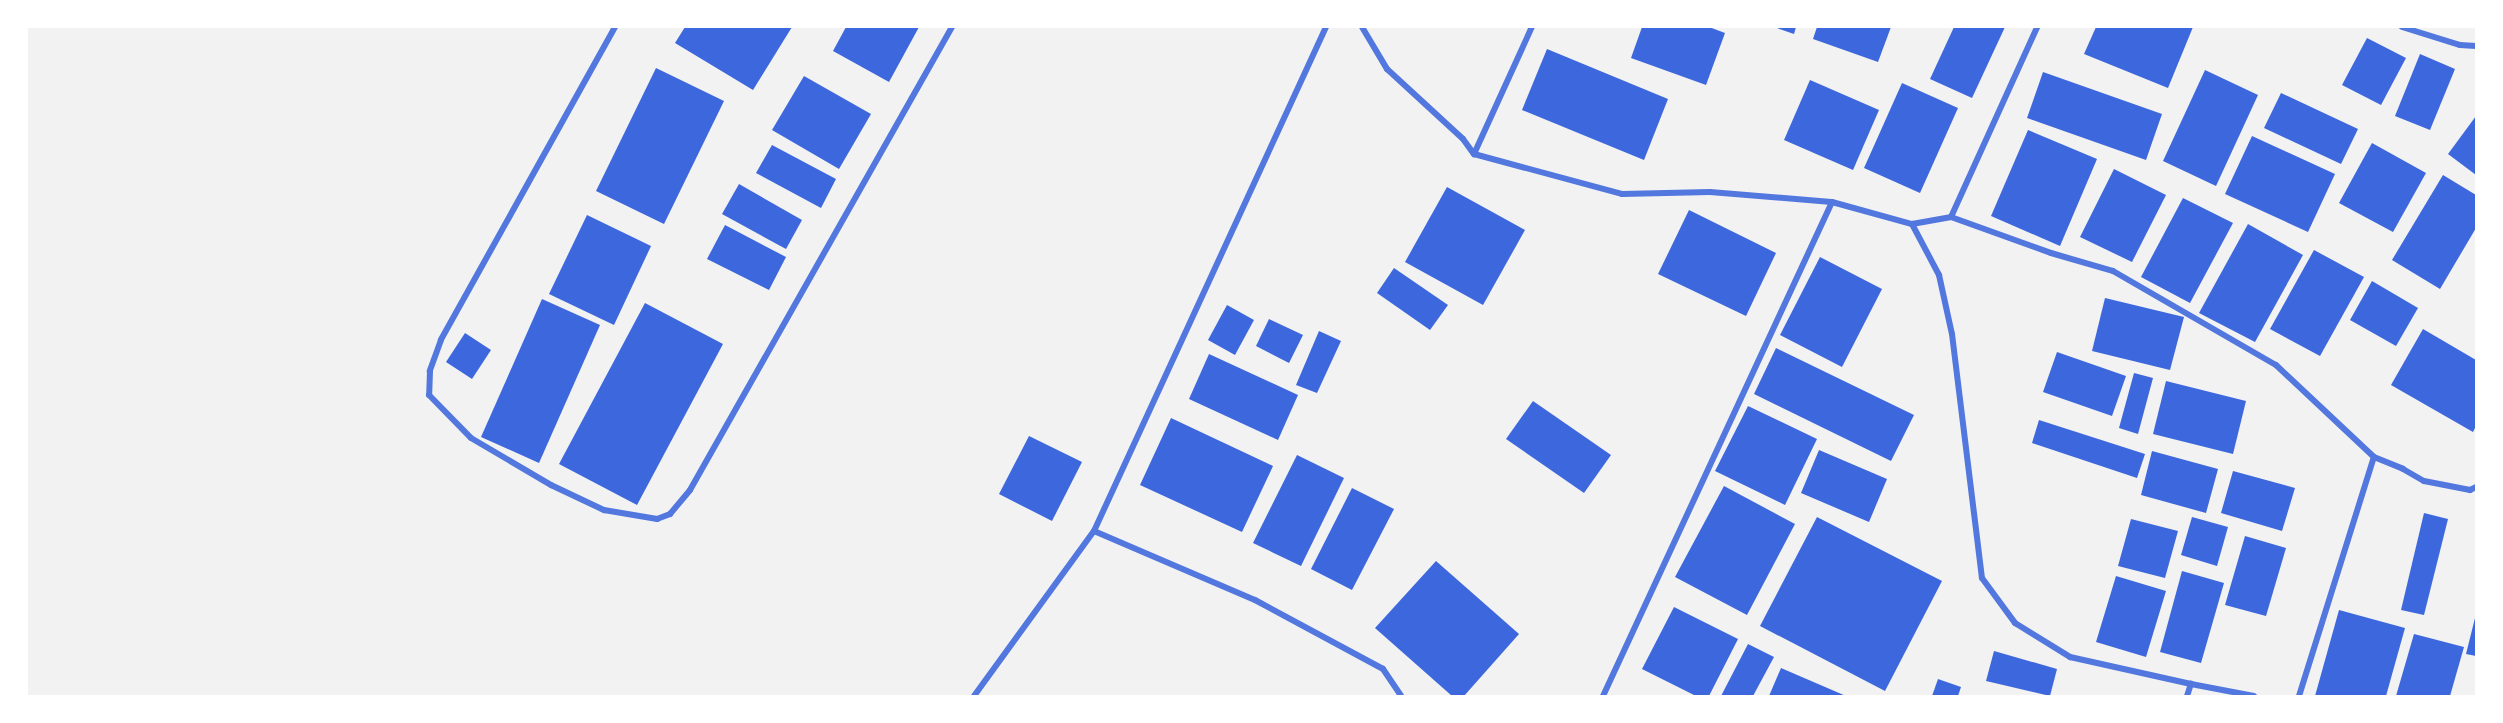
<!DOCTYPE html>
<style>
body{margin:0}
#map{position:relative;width:2503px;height:723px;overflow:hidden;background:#f2f2f2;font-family:Raleway,sans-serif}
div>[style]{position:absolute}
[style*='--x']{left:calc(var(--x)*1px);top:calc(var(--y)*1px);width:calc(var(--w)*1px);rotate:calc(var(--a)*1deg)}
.building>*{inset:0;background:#3d67dc}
.minor>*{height:6px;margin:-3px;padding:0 3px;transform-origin:3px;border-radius:3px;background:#5277de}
span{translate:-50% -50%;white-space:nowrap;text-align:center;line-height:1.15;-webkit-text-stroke:6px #fff;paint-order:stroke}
.frame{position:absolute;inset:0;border:28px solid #fff;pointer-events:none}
</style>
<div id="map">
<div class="building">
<div style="clip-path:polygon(685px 27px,792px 27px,753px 90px,675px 43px)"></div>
<div style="clip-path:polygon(846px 27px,919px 27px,889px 82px,833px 51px)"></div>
<div style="clip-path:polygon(1642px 27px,1709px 27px,1725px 33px,1706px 85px,1631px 58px)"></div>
<div style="clip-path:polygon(1774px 27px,1796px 27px,1794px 34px)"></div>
<div style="clip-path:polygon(1817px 27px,1891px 27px,1878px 62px,1813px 39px)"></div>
<div style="clip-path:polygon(1954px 27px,2005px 27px,1972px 98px,1930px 79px)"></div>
<div style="clip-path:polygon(2096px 27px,2193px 27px,2168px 88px,2084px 54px)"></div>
<div style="clip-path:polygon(2367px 38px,2406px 58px,2381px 105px,2342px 85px)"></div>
<div style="clip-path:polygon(1547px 49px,1668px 99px,1644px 160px,1522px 110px)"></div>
<div style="clip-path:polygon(2420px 54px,2455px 69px,2430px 130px,2395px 116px)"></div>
<div style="clip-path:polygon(656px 68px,724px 101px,664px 224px,596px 191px)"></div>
<div style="clip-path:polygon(2205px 70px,2258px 95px,2216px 186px,2163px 161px)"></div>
<div style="clip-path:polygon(2043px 72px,2162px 114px,2146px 160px,2027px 118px)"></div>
<div style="clip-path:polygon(804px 76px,871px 114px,839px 169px,772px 130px)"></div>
<div style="clip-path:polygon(1810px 80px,1879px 110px,1853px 170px,1784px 140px)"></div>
<div style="clip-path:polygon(1902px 83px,1958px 108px,1920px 193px,1864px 168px)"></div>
<div style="clip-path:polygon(2281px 93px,2358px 129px,2341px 164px,2264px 128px)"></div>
<div style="clip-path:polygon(2476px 116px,2476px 175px,2448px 154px)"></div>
<div style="clip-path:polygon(2028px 130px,2097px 159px,2060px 246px,1991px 216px)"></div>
<div style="clip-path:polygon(2252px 136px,2335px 174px,2308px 232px,2225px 194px)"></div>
<div style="clip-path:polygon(2372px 143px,2426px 173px,2393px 232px,2339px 203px)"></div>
<div style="clip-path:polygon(772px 145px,836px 179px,821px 208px,756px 173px)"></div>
<div style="clip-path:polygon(2114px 169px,2166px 195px,2132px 262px,2080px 237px)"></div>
<div style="clip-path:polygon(2443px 175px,2476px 195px,2476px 228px,2440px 289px,2392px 260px)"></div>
<div style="clip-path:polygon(739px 184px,802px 220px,786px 249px,722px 214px)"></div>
<div style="clip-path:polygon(1447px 187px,1525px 230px,1483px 305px,1405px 262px)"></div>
<div style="clip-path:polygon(2183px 198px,2233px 223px,2190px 303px,2141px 277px)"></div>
<div style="clip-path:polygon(1689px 210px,1776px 253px,1746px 316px,1658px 274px)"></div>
<div style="clip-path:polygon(587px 215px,651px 246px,614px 325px,549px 294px)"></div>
<div style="clip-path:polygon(2248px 224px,2303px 255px,2255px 342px,2199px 313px)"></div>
<div style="clip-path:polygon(725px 225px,786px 257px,769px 290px,707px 259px)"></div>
<div style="clip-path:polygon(2314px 250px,2364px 277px,2320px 356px,2270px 329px)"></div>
<div style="clip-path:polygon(1820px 257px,1882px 289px,1842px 367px,1780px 335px)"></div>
<div style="clip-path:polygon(1394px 268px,1448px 305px,1430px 330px,1377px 293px)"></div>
<div style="clip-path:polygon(2372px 281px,2418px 308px,2396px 346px,2350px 320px)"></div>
<div style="clip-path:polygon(2105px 298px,2184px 317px,2170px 370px,2092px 351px)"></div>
<div style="clip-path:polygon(542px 299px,600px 325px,539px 463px,481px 437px)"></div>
<div style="clip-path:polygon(645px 303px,723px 344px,637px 505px,559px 464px)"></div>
<div style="clip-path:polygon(1227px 305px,1254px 320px,1235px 355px,1208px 340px)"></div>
<div style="clip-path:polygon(1269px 319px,1303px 335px,1289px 363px,1256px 346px)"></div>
<div style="clip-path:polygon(2423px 329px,2476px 360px,2476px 426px,2473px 432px,2391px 385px)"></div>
<div style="clip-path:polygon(1319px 331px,1341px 341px,1317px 393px,1296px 385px)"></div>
<div style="clip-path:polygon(465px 333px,491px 350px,472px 379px,446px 362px)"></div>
<div style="clip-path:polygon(1776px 348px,1914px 415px,1891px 461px,1754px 394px)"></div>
<div style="clip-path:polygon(2057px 352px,2126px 376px,2112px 416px,2043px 392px)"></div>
<div style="clip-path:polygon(1209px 354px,1298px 395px,1278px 440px,1189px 399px)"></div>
<div style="clip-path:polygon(2134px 373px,2153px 378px,2138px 434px,2119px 428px)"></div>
<div style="clip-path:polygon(2166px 381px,2246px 401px,2233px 454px,2153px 434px)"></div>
<div style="clip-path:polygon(1533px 401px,1611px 455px,1584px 493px,1506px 439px)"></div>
<div style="clip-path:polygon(1748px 406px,1817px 439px,1785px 505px,1715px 471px)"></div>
<div style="clip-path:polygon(1171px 418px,1273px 466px,1242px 532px,1140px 485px)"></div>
<div style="clip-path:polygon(2039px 420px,2145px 454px,2137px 478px,2032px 443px)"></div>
<div style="clip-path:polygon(1029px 436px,1082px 462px,1052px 521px,999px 494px)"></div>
<div style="clip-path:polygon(1819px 450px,1887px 479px,1869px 522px,1801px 493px)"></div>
<div style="clip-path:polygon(2152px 451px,2218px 469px,2206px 513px,2141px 495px)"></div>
<div style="clip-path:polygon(1297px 455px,1344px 478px,1301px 566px,1253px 543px)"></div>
<div style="clip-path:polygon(2233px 471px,2295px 488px,2282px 531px,2221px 513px)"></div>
<div style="clip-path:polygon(1724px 486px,1795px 524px,1747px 615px,1675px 577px)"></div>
<div style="clip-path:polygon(1352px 488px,1394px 509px,1352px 590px,1311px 569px)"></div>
<div style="clip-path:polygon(2424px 513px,2448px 519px,2424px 615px,2401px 610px)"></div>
<div style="clip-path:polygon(1817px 517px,1942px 581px,1885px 691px,1760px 626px)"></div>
<div style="clip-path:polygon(2192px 517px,2228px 527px,2217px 566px,2181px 555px)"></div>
<div style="clip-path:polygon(2131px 519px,2178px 531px,2165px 578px,2118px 566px)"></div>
<div style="clip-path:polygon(2245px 536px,2286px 548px,2266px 616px,2225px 605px)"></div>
<div style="clip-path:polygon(1436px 561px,1519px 634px,1464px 696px,1452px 696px,1375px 628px)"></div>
<div style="clip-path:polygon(2182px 571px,2224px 583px,2201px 663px,2160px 652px)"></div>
<div style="clip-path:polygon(2116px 576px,2166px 591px,2146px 657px,2096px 642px)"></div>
<div style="clip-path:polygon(1674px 607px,1738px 639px,1709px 696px,1696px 696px,1642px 669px)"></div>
<div style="clip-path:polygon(2339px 610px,2405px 628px,2386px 696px,2315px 696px)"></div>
<div style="clip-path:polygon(2475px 618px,2476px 619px,2476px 656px,2466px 654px)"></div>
<div style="clip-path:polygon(2414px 634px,2464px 647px,2450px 696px,2396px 696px)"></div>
<div style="clip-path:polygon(1748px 644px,1774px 657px,1753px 696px,1721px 696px)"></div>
<div style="clip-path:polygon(1994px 651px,2057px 669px,2050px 696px,1986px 681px)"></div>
<div style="clip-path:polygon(1781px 668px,1846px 696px,1769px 696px)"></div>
<div style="clip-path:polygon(1938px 679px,1961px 687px,1958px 696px,1932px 696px)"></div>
</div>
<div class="minor">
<div style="--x:615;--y:27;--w:358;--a:119.1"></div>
<div style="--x:441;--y:340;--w:33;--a:110"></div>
<div style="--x:430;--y:371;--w:24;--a:92"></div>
<div style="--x:429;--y:395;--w:60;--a:45.7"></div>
<div style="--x:471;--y:438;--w:93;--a:30.4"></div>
<div style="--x:551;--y:485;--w:59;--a:25.3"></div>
<div style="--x:604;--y:510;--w:54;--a:9.6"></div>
<div style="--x:657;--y:519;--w:14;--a:-21"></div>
<div style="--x:670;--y:514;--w:31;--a:-50"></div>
<div style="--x:690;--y:490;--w:532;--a:-60.5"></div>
<div style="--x:1362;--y:27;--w:49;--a:59.2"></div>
<div style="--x:1387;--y:69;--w:103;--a:42.6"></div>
<div style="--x:1463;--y:139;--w:19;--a:54"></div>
<div style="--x:1474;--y:154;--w:153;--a:15.1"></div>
<div style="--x:1622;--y:194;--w:88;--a:-1.3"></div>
<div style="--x:1710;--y:192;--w:122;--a:4.7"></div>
<div style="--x:1832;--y:202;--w:83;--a:15.4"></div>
<div style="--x:1912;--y:224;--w:40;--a:-10"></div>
<div style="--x:1951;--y:217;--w:106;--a:19.8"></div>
<div style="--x:2051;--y:253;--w:65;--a:16.2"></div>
<div style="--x:2113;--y:271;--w:188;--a:30"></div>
<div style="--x:2276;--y:365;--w:134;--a:43.2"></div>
<div style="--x:2374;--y:457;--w:31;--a:22"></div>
<div style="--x:2403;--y:469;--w:24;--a:30"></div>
<div style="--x:2424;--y:481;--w:47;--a:11.1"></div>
<div style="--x:2470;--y:490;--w:7;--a:-27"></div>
<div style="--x:2402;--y:27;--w:61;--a:17.2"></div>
<div style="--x:2460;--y:45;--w:16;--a:4"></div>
<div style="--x:1474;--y:154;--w:140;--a:-65.5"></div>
<div style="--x:1951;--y:217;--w:209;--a:-65.6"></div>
<div style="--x:1912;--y:224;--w:58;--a:62.1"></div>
<div style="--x:1939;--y:275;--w:60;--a:77.6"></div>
<div style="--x:1952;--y:334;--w:246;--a:83"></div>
<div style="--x:1982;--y:578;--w:56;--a:53.7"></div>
<div style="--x:2015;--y:623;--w:65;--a:31.7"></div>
<div style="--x:2070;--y:657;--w:124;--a:12.6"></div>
<div style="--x:1094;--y:531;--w:175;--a:23.2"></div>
<div style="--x:1255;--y:600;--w:145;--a:28.3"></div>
<div style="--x:1383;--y:669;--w:32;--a:56"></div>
<div style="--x:974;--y:696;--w:204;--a:-54"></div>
<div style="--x:1094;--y:531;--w:555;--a:-65.28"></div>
<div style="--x:1603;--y:696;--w:544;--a:-65.13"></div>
<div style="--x:2187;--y:696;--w:13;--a:-72"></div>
<div style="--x:2191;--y:684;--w:64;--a:10.8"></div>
<div style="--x:2299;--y:696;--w:250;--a:-72.6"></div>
</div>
<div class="frame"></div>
</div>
